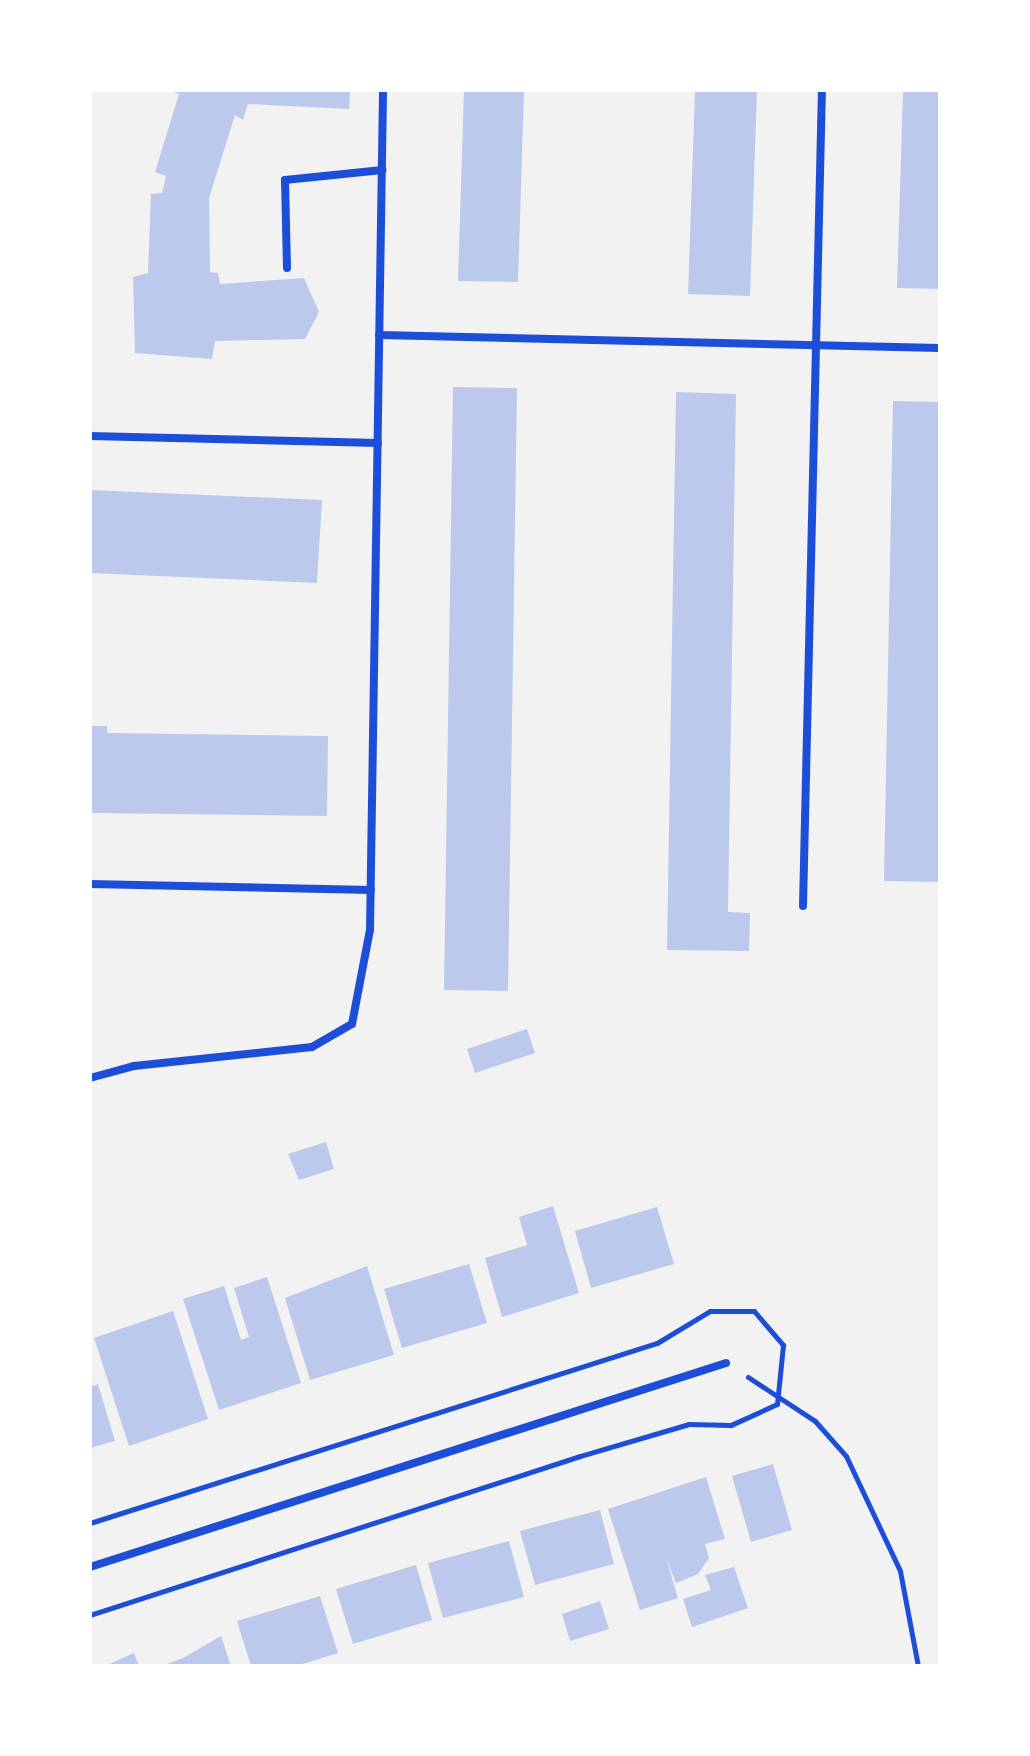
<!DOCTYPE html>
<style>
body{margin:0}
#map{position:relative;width:1030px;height:1756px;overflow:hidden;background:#f2f2f2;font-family:"Asap Condensed",sans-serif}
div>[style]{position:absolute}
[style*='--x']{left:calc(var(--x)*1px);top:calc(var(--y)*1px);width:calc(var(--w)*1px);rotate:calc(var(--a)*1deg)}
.building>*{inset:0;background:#bdc9ec}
.path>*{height:5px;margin:-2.5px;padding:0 2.5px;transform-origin:2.5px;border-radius:2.5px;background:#1d4ed8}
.minor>*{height:8px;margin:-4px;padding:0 4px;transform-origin:4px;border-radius:4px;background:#1d4ed8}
span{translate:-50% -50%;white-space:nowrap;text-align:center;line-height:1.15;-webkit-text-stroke:6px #fff;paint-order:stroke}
.frame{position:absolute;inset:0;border:92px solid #fff;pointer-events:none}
</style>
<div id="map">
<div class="building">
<div style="clip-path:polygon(168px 90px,350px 90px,349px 109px,248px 104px,243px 120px,235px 115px,209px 198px,210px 272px,218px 273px,220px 284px,304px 278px,319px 312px,305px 339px,215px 341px,212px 359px,135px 353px,133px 277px,148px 273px,151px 194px,162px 193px,166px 176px,155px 172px,179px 94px)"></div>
<div style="clip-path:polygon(464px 90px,524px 90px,518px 282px,458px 281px)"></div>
<div style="clip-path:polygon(695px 90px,757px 90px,750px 296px,688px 294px)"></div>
<div style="clip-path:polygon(903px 90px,940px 90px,940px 289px,897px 288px)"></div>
<div style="clip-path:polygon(453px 387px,517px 388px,508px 991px,444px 990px)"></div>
<div style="clip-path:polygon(676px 392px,736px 394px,728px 912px,750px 913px,749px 951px,667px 950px)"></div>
<div style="clip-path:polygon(893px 401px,940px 402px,940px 882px,884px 881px)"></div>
<div style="clip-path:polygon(90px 490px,322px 500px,317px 583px,90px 573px)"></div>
<div style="clip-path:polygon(90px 726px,107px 726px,107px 733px,328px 736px,327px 816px,90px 813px)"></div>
<div style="clip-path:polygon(527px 1029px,535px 1053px,475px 1073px,467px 1049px)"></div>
<div style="clip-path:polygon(326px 1142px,334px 1169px,299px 1180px,288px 1154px)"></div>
<div style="clip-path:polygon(553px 1206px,579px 1293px,502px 1317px,485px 1258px,527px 1245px,519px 1217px)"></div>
<div style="clip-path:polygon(657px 1207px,674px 1264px,591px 1288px,575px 1231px)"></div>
<div style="clip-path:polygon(469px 1264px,487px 1323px,402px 1348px,384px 1289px)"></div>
<div style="clip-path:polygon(367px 1266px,394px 1355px,310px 1380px,285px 1298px)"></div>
<div style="clip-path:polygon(267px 1277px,301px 1383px,219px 1410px,183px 1299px,224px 1286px,241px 1340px,249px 1337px,234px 1288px)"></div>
<div style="clip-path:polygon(173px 1311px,208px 1419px,129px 1446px,94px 1338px)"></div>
<div style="clip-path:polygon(98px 1384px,115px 1441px,90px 1448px,90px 1387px)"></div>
<div style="clip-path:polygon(773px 1464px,792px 1530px,751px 1542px,732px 1476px)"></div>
<div style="clip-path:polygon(706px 1477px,725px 1539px,705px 1544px,709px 1558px,698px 1574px,676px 1583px,666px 1558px,678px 1598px,640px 1610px,608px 1509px)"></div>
<div style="clip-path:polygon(600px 1510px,614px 1564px,535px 1585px,520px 1531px)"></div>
<div style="clip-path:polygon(509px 1541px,524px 1597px,443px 1618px,428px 1563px)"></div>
<div style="clip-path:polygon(416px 1565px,432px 1620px,353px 1644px,336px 1589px)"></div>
<div style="clip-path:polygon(734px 1567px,748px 1608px,692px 1627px,683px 1599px,711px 1590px,705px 1575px)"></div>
<div style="clip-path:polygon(320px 1596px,338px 1653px,296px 1666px,251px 1666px,237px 1621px)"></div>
<div style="clip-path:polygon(600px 1601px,609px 1629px,570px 1641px,562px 1614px)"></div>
<div style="clip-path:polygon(221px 1636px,231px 1666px,162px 1666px,183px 1658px)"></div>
<div style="clip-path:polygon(134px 1653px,139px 1666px,105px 1666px)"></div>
</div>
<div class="path">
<div style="--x:748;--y:1377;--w:80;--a:33.3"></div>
<div style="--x:815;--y:1421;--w:47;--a:48.5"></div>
<div style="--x:846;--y:1456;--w:127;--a:64.8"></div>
<div style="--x:900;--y:1571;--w:97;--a:79.3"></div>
<div style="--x:90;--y:1523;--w:595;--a:-17.61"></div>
<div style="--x:657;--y:1343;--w:62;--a:-31.1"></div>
<div style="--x:710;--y:1311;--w:44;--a:0"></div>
<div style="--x:754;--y:1311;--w:45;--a:49.5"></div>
<div style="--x:783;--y:1345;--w:59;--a:95.8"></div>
<div style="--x:777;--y:1404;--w:51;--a:155.5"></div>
<div style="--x:731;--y:1425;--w:42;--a:-178.6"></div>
<div style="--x:689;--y:1424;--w:114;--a:163.6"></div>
<div style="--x:580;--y:1456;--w:515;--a:162.02"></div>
</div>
<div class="minor">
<div style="--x:287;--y:268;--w:88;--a:-91.3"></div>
<div style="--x:285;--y:180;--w:98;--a:-5.9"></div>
<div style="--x:379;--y:335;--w:561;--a:1.33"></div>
<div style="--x:90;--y:436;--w:288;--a:1.4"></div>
<div style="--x:90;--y:884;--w:281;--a:1.2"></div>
<div style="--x:803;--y:906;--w:816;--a:-88.67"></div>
<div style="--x:90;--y:1078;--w:46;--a:-15.3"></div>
<div style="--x:134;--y:1066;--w:179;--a:-6.1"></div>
<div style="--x:312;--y:1047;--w:46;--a:-29.9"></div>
<div style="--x:352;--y:1024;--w:96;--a:-79.2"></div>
<div style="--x:370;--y:930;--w:840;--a:-89.11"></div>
<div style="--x:90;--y:1567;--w:668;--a:-17.78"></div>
</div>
<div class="frame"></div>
</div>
